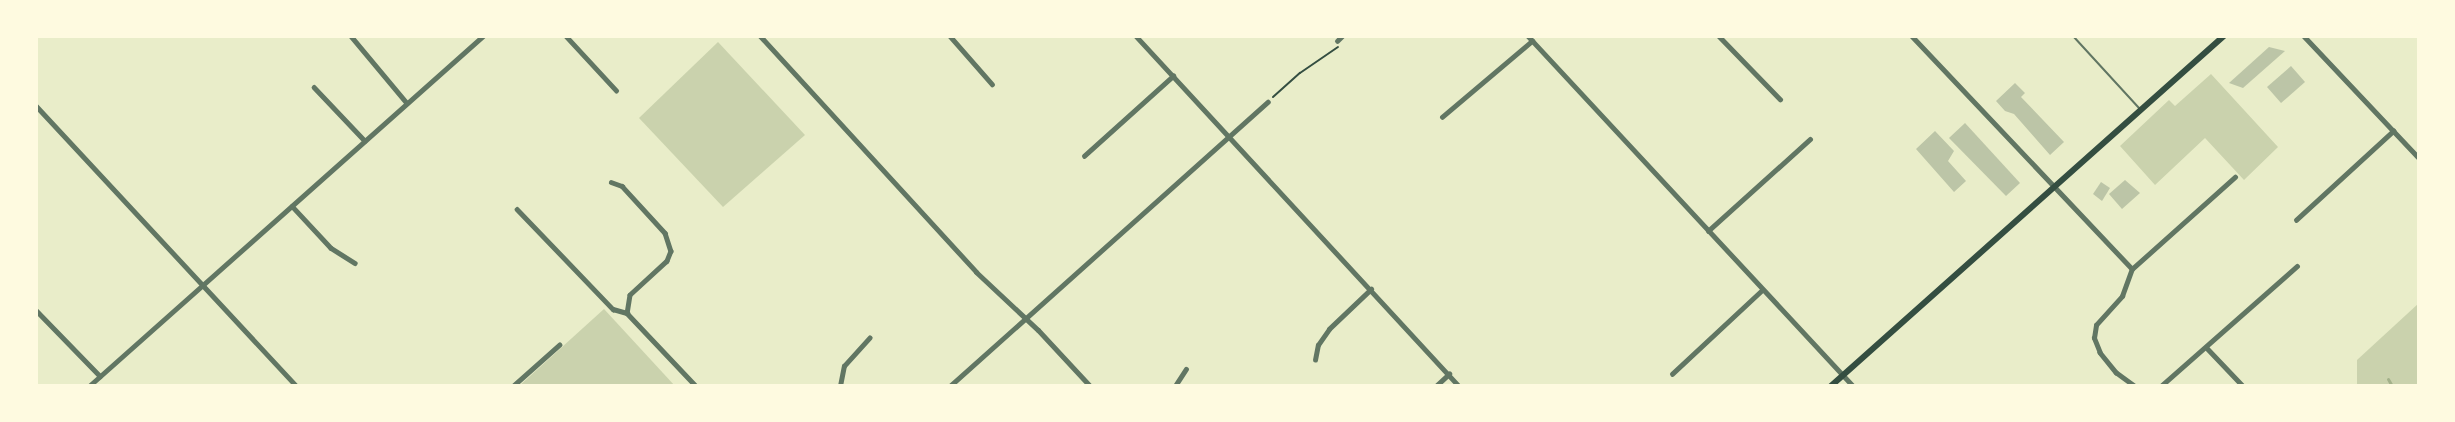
<!DOCTYPE html>
<style>
body{margin:0}
#map{position:relative;width:2455px;height:422px;overflow:hidden;background:#e9edc9;font-family:Ubuntu,sans-serif}
div>[style]{position:absolute}
[style*='--x']{left:calc(var(--x)*1px);top:calc(var(--y)*1px);width:calc(var(--w)*1px);rotate:calc(var(--a)*1deg)}
.green>*{inset:0;background:#cad2ad}
.stream>*{height:3px;margin:-1.5px;padding:0 1.5px;transform-origin:1.5px;border-radius:1.5px;background:#a3b18a}
.building>*{inset:0;background:#bcc5a7}
.path>*{height:2px;margin:-1px;padding:0 1px;transform-origin:1px;border-radius:1px;background:#344e41}
.service>*{height:2px;margin:-1px;padding:0 1px;transform-origin:1px;border-radius:1px;background:#617663}
.minor>*{height:4.5px;margin:-2.25px;padding:0 2.25px;transform-origin:2.25px;border-radius:2.25px;background:#617663}
.tertiary>*{height:5px;margin:-2.5px;padding:0 2.5px;transform-origin:2.5px;border-radius:2.5px;background:#617663}
.secondary>*{height:5.5px;margin:-2.75px;padding:0 2.75px;transform-origin:2.75px;border-radius:2.75px;background:#344e41}
span{translate:-50% -50%;white-space:nowrap;text-align:center;line-height:1.15;-webkit-text-stroke:5px #fefae0;paint-order:stroke}
.frame{position:absolute;inset:0;border:38px solid #fefae0;pointer-events:none}
</style>
<div id="map">
<div class="green">
<div style="clip-path:polygon(718px 42px,805px 135px,723px 207px,639px 118px)"></div>
<div style="clip-path:polygon(2211px 74px,2278px 147px,2244px 180px,2205px 138px,2155px 185px,2120px 146px,2169px 100px,2175px 106px)"></div>
<div style="clip-path:polygon(2419px 303px,2419px 386px,2357px 386px,2357px 360px)"></div>
<div style="clip-path:polygon(604px 309px,675px 386px,519px 386px)"></div>
</div>
<div class="stream">
<div style="--x:2388;--y:379;--w:8;--a:60"></div>
</div>
<div class="building">
<div style="clip-path:polygon(2269px 47px,2285px 51px,2243px 88px,2229px 83px)"></div>
<div style="clip-path:polygon(2291px 66px,2305px 82px,2281px 103px,2267px 87px)"></div>
<div style="clip-path:polygon(2015px 83px,2025px 93px,2021px 97px,2064px 142px,2050px 155px,2014px 114px,2005px 111px,1996px 101px)"></div>
<div style="clip-path:polygon(1965px 123px,2020px 183px,2006px 196px,1949px 138px)"></div>
<div style="clip-path:polygon(1935px 131px,1954px 151px,1948px 161px,1966px 181px,1954px 192px,1916px 149px)"></div>
<div style="clip-path:polygon(2125px 180px,2140px 193px,2122px 209px,2109px 194px)"></div>
<div style="clip-path:polygon(2101px 182px,2110px 188px,2102px 201px,2093px 194px)"></div>
</div>
<div class="path">
<div style="--x:1273;--y:97;--w:36;--a:-42"></div>
<div style="--x:1300;--y:73;--w:46;--a:-34.4"></div>
</div>
<div class="service">
<div style="--x:2073;--y:36;--w:98;--a:47.5"></div>
</div>
<div class="minor">
<div style="--x:351;--y:36;--w:87;--a:50.1"></div>
<div style="--x:566;--y:36;--w:74;--a:47.2"></div>
<div style="--x:950;--y:36;--w:64;--a:48.8"></div>
<div style="--x:1136;--y:36;--w:476;--a:47.3"></div>
<div style="--x:1528;--y:36;--w:478;--a:47.1"></div>
<div style="--x:1719;--y:36;--w:88;--a:45.9"></div>
<div style="--x:1912;--y:36;--w:320;--a:46.6"></div>
<div style="--x:2304;--y:36;--w:168;--a:46.7"></div>
<div style="--x:1337;--y:41;--w:7;--a:-45"></div>
<div style="--x:314;--y:87;--w:74;--a:46.6"></div>
<div style="--x:1442;--y:117;--w:118;--a:-40.2"></div>
<div style="--x:1084;--y:156;--w:120;--a:-42"></div>
<div style="--x:611;--y:182;--w:12;--a:20"></div>
<div style="--x:622;--y:186;--w:64;--a:47.5"></div>
<div style="--x:665;--y:233;--w:19;--a:72"></div>
<div style="--x:671;--y:251;--w:11;--a:112"></div>
<div style="--x:667;--y:261;--w:50;--a:137.4"></div>
<div style="--x:630;--y:295;--w:18;--a:99"></div>
<div style="--x:292;--y:206;--w:57;--a:47.1"></div>
<div style="--x:331;--y:248;--w:28;--a:32"></div>
<div style="--x:517;--y:209;--w:139;--a:46.2"></div>
<div style="--x:613;--y:309;--w:15;--a:16"></div>
<div style="--x:627;--y:313;--w:100;--a:46.6"></div>
<div style="--x:2296;--y:220;--w:132;--a:-42.5"></div>
<div style="--x:1708;--y:231;--w:137;--a:-42"></div>
<div style="--x:36;--y:310;--w:92;--a:45.9"></div>
<div style="--x:2207;--y:348;--w:52;--a:46.5"></div>
<div style="--x:1315;--y:360;--w:15;--a:-79"></div>
<div style="--x:1318;--y:345;--w:19;--a:-55"></div>
<div style="--x:1329;--y:329;--w:58;--a:-43.6"></div>
<div style="--x:1672;--y:374;--w:123;--a:-43"></div>
<div style="--x:513;--y:386;--w:62;--a:-41.7"></div>
<div style="--x:840;--y:386;--w:20;--a:-79"></div>
<div style="--x:844;--y:366;--w:38;--a:-48"></div>
<div style="--x:950;--y:386;--w:426;--a:-41.8"></div>
<div style="--x:1175;--y:386;--w:20;--a:-57"></div>
<div style="--x:1436;--y:386;--w:18;--a:-43"></div>
<div style="--x:2134;--y:386;--w:22;--a:-144"></div>
<div style="--x:2116;--y:373;--w:26;--a:-129"></div>
<div style="--x:2100;--y:353;--w:16;--a:-112"></div>
<div style="--x:2094;--y:338;--w:13;--a:-81"></div>
<div style="--x:2096;--y:325;--w:39;--a:-48"></div>
<div style="--x:2122;--y:296;--w:29;--a:-70"></div>
<div style="--x:2132;--y:269;--w:138;--a:-41.8"></div>
<div style="--x:2161;--y:386;--w:181;--a:-41.4"></div>
</div>
<div class="tertiary">
<div style="--x:760;--y:36;--w:320;--a:47.5"></div>
<div style="--x:976;--y:272;--w:85;--a:43.1"></div>
<div style="--x:1038;--y:330;--w:76;--a:47.1"></div>
<div style="--x:36;--y:106;--w:382;--a:47.1"></div>
<div style="--x:89;--y:386;--w:527;--a:-41.62"></div>
</div>
<div class="secondary">
<div style="--x:1831;--y:386;--w:526;--a:-41.69"></div>
</div>
<div class="frame"></div>
</div>
